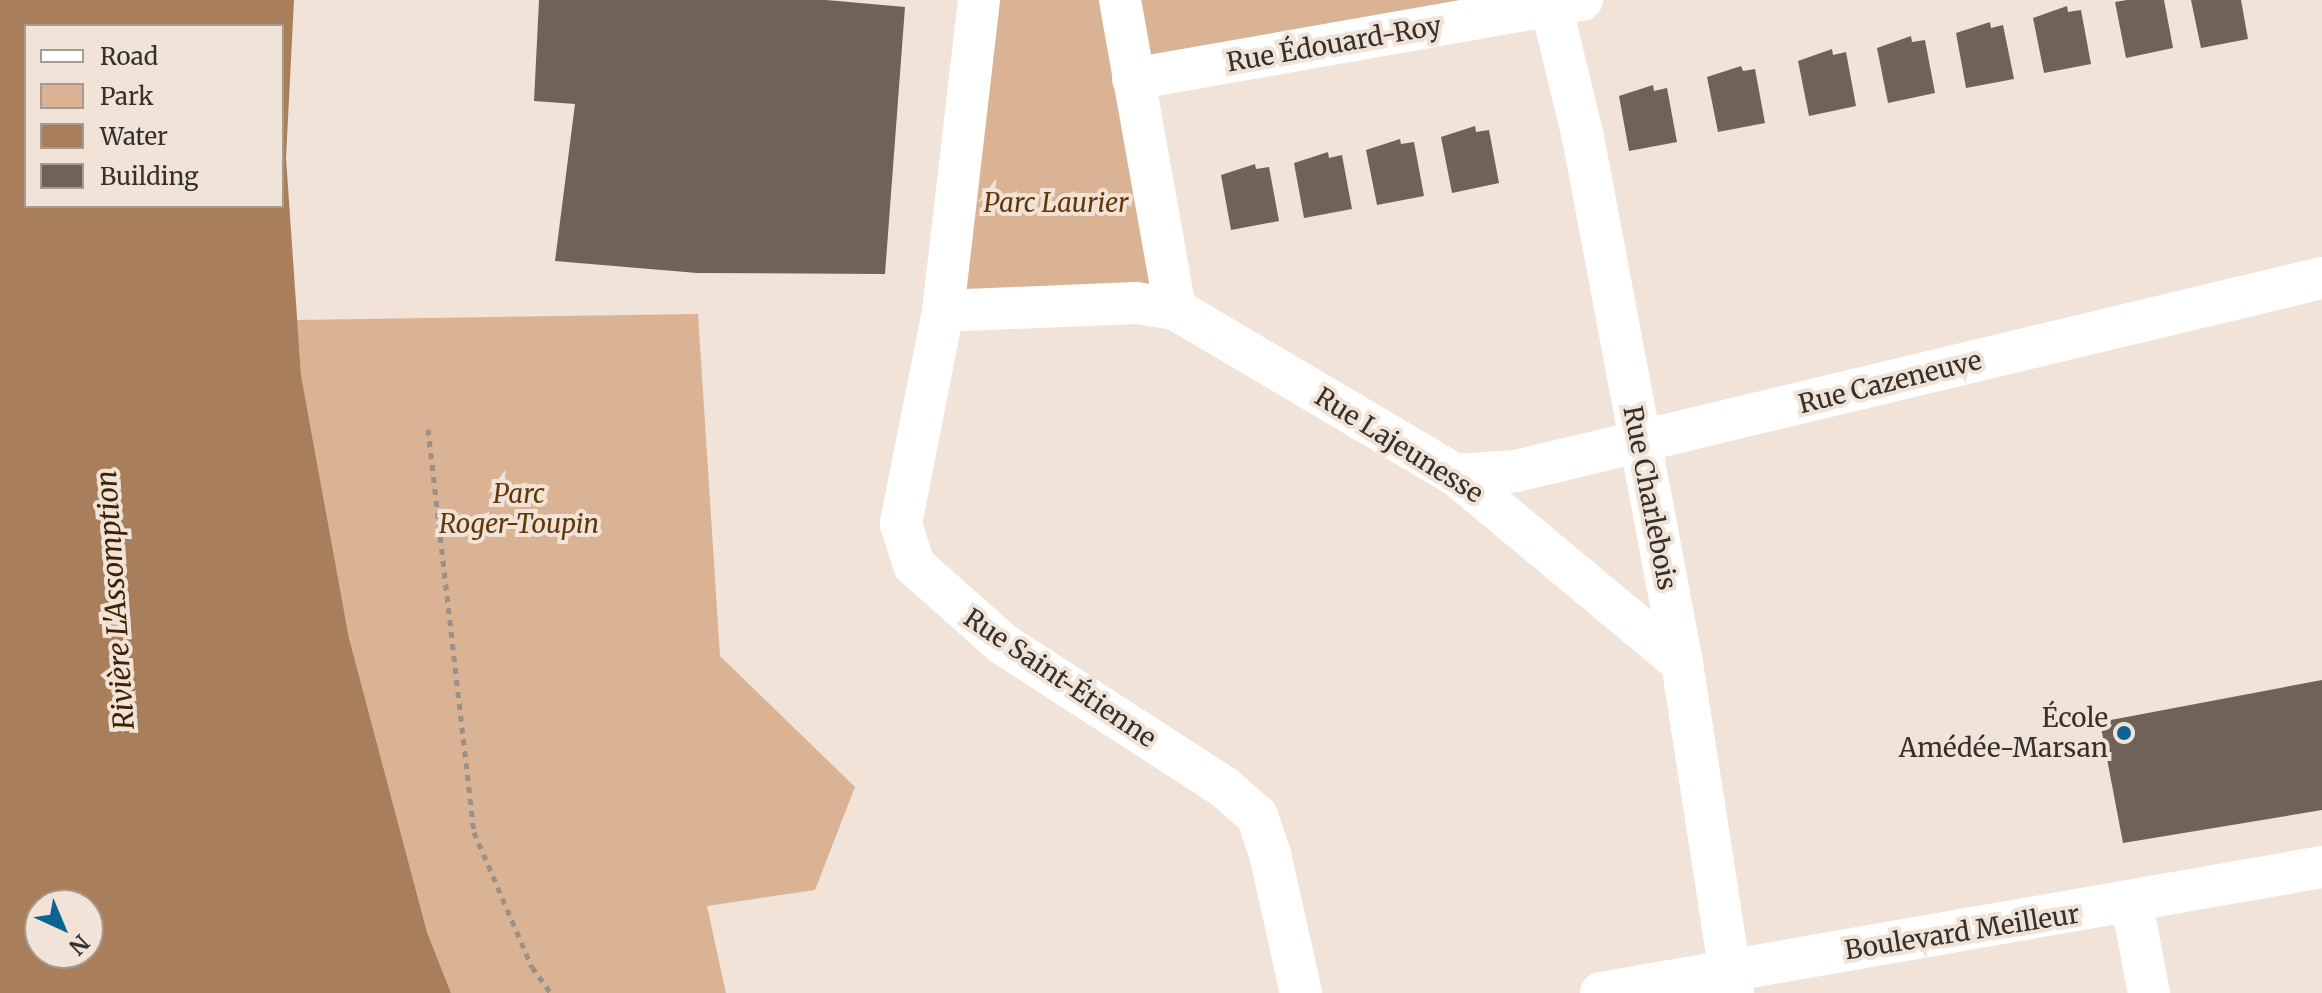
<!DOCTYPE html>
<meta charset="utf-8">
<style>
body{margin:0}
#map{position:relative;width:2322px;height:993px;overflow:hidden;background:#f1e3d7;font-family:Merriweather,serif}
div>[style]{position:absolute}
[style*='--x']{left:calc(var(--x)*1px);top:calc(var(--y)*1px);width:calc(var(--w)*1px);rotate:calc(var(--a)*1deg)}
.green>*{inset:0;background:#d9b394}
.water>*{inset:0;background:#a97f5b}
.building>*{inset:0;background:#6f6359}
.path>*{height:5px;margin-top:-2.5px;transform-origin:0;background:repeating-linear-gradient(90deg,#9a9087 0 6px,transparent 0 12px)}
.street>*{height:42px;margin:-21px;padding:0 21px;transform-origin:21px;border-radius:21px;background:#fff}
.dots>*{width:22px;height:22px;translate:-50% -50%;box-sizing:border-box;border:4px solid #f1e3d7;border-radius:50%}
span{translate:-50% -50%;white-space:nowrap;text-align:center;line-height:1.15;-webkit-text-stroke:8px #f1e3d7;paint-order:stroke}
.street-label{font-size:26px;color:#35302b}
.park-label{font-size:26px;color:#62380a;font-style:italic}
.poi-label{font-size:26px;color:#35302b}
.right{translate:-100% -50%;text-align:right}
.water-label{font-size:28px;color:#3f2204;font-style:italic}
.legend{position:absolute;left:24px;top:24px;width:260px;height:184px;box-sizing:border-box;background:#f1e3d7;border:2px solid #a69b92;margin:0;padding:10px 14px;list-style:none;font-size:24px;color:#35302b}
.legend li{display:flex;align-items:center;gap:16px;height:40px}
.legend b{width:40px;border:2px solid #a69b92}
.north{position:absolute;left:24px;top:889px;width:80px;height:80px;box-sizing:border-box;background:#f1e3d7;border:2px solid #a69b92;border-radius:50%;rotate:136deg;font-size:22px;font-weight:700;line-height:32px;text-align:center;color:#35302b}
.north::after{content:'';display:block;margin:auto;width:28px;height:36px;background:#0b6394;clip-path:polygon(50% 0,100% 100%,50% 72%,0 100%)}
</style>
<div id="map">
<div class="green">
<div style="clip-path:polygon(979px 0,1582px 0,1134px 79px,1175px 309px,943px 311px)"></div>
<div style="clip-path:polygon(698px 314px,720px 656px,855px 787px,815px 890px,707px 906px,726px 993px,451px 993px,427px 932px,349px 638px,301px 375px,297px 320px)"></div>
</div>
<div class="water">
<div style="clip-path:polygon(evenodd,0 0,294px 0,286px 158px,301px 375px,349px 638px,427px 932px,451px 993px,0 993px,0 0,26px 26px,282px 26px,282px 206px,26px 206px,26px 26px,0 0,40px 905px,88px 905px,88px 953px,40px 953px,40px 905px)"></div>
</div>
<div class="building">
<div style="clip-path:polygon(539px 0,826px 0,905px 7px,885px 274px,697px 273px,555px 261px,575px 104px,534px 101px)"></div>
<div style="clip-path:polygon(2127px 0,2164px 0,2173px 48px,2126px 58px,2115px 2px)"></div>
<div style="clip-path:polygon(2191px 0,2241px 0,2248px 39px,2201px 48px)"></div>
<div style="clip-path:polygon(2067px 6px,2068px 12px,2081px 10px,2091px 64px,2044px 73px,2033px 18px)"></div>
<div style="clip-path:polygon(1990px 22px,1991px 28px,2003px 25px,2014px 79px,1966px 88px,1956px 33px)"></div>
<div style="clip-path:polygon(1911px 36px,1912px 42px,1925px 40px,1935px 93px,1888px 103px,1877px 48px)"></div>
<div style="clip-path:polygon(1832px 49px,1833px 55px,1846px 52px,1856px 106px,1809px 116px,1798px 61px)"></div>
<div style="clip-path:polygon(1741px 66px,1743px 71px,1755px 69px,1765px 123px,1718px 132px,1707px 77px)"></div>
<div style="clip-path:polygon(1653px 85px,1654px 91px,1667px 88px,1677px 142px,1629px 151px,1619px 96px)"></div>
<div style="clip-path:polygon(1475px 126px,1476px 132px,1489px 130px,1499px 183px,1452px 193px,1441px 137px)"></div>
<div style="clip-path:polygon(1400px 139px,1401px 144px,1414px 142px,1424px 196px,1377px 205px,1366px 150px)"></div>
<div style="clip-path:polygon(1328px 152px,1329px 158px,1342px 155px,1352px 209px,1304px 218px,1294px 163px)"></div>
<div style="clip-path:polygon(1255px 164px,1256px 169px,1269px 167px,1279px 221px,1231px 230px,1221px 175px)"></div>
<div style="clip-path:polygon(2322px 680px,2322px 810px,2123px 843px,2100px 722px)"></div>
</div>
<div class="path">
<div style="--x:428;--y:429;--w:406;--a:83.5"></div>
<div style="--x:474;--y:832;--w:147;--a:66.8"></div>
<div style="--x:532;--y:967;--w:32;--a:54"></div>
</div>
<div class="street">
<div style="--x:979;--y:0;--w:313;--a:96.6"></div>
<div style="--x:943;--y:311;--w:217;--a:101.2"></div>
<div style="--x:901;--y:524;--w:43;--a:72.4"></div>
<div style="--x:914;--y:565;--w:119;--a:41.6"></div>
<div style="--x:1003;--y:644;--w:263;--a:32.9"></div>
<div style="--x:1224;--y:787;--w:44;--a:41.3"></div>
<div style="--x:1257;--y:816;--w:40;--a:71.1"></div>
<div style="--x:1270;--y:854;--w:142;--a:77.4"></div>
<div style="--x:1120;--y:0;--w:314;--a:79.9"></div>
<div style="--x:1551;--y:5;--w:136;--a:76.4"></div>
<div style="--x:1583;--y:137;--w:535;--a:79.34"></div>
<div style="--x:1682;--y:663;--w:334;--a:81.2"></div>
<div style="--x:1133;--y:79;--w:456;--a:-10"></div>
<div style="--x:943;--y:311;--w:193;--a:-2.4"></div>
<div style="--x:1136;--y:303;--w:39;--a:9"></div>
<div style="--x:1175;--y:309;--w:326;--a:30.6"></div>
<div style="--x:1456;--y:475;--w:294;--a:39.8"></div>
<div style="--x:1456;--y:475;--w:60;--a:-3.8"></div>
<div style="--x:1516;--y:471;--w:829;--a:-13.47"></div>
<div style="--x:2132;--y:904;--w:91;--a:79.2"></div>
<div style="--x:1601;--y:993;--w:732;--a:-9.91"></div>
</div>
<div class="dots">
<div style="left:2124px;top:733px;background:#0b6394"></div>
</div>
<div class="street-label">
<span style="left:1334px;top:44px;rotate:-10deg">Rue Édouard-Roy</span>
<span style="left:1890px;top:382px;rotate:-14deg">Rue Cazeneuve</span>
<span style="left:1399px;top:445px;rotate:32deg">Rue Lajeunesse</span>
<span style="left:1650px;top:498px;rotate:79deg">Rue Charlebois</span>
<span style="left:1060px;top:678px;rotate:34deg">Rue Saint-Étienne</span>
<span style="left:1962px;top:932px;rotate:-9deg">Boulevard Meilleur</span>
</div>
<div class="park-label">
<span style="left:1056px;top:203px">Parc Laurier</span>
<span style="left:519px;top:509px">Parc<br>Roger-Toupin</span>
</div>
<div class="poi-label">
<span class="right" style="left:2108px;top:733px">École<br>Amédée-Marsan</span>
</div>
<div class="water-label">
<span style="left:115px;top:600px;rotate:-94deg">Rivière L'Assomption</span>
</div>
<ul class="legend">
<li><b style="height:10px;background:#fff"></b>Road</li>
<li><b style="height:22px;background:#d9b394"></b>Park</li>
<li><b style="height:22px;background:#a97f5b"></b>Water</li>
<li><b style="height:22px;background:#6f6359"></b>Building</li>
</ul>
<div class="north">N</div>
</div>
